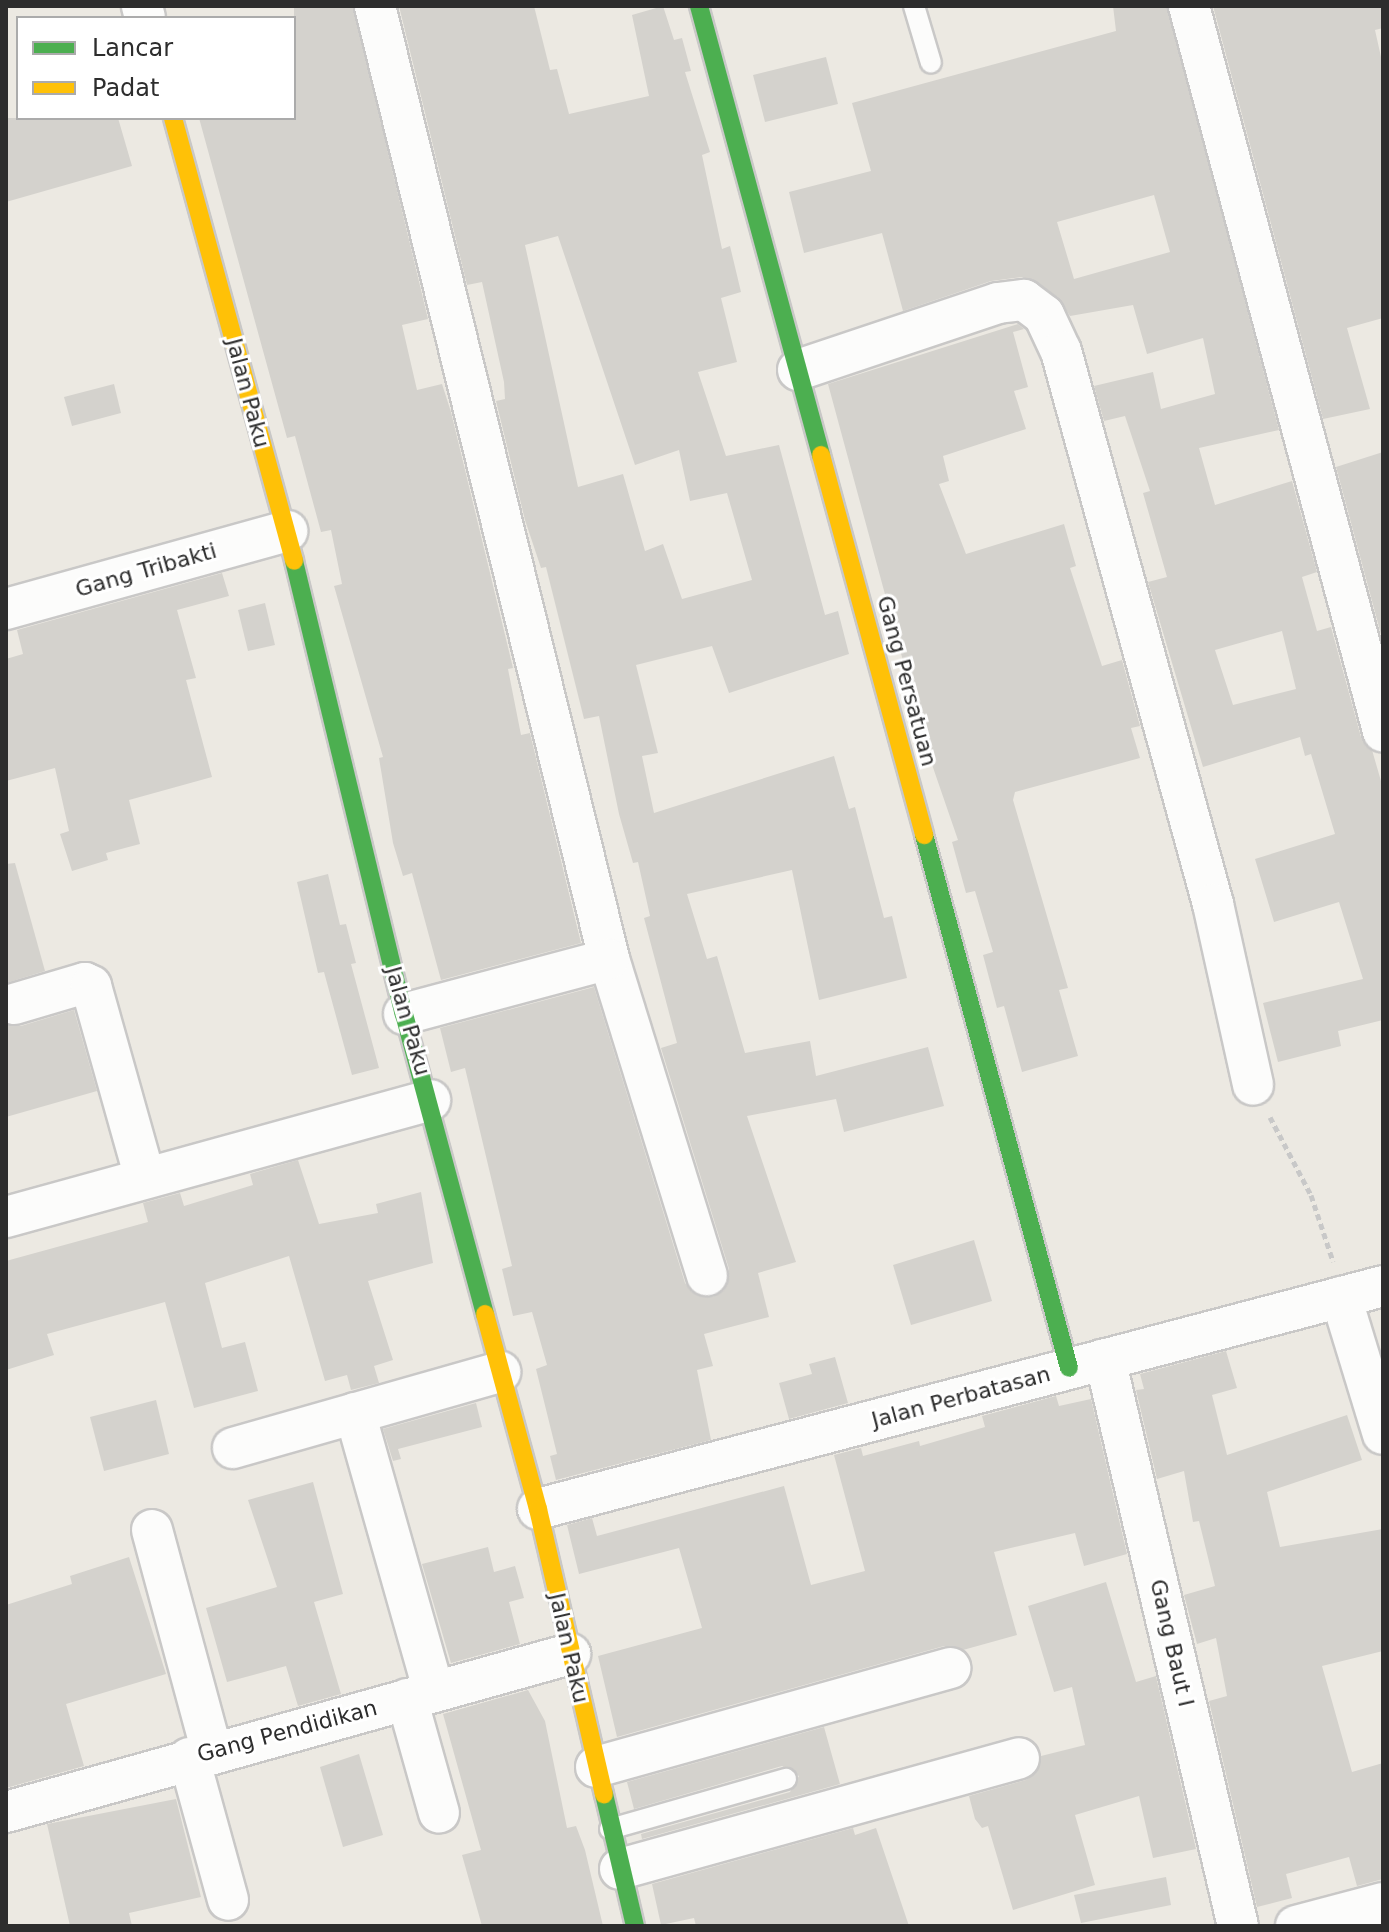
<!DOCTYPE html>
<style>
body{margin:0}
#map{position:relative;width:1389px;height:1932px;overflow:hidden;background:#ece9e2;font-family:"DejaVu Sans",sans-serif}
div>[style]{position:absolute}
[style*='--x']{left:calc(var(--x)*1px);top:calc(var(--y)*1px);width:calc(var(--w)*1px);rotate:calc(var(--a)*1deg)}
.building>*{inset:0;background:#d4d2cd}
.path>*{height:5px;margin-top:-2.5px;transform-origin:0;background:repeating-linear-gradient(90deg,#c8c8c8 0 6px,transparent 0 10px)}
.roads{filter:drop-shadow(2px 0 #c9c8c7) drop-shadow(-2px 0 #c9c8c7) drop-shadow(0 2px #c9c8c7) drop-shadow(0 -2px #c9c8c7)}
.lane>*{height:20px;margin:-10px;padding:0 10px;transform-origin:10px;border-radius:10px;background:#fcfcfb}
.street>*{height:40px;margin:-20px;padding:0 20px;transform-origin:20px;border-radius:20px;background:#fcfcfb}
.fast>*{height:18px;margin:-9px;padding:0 9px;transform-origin:9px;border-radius:9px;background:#4caf50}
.slow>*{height:18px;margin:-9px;padding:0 9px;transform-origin:9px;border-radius:9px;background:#ffc107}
span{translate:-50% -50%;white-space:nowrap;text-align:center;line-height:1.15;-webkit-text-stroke:6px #fff;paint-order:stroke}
.street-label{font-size:22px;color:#2d2d2d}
.frame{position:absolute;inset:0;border:8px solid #2d2d2d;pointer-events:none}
.legend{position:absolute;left:16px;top:16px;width:280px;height:104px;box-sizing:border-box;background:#fff;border:2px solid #ababab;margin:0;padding:10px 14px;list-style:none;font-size:24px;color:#2d2d2d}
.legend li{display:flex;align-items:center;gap:16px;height:40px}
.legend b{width:40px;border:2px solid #ababab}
</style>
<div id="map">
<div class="building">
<div style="clip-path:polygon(294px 6px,353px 6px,428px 319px,402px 325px,417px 390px,442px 384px,451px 412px,513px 668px,508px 669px,521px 735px,530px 733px,581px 943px,441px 980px,412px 873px,403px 876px,393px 843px,379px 758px,383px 757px,334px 586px,342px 584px,331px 530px,321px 532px,295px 436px,287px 438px,199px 118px,294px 118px)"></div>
<div style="clip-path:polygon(evenodd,399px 6px,534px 6px,550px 70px,557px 69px,569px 114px,649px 96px,632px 15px,663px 6px,674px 40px,682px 38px,691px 71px,685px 72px,710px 152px,702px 155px,722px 249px,730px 246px,741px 292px,721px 298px,737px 362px,698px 372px,726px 456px,779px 445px,825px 615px,838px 611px,849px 654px,729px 693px,712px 646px,636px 665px,658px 753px,642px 756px,654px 813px,834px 756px,849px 809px,855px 807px,884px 918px,892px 916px,907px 978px,819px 1000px,792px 870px,687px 894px,707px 959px,717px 956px,745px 1053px,810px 1041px,816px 1076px,928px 1047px,944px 1106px,844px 1132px,836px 1099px,747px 1116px,796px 1262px,758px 1273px,769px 1317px,704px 1334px,713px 1366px,697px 1370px,711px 1440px,556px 1480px,550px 1456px,557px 1454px,536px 1369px,547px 1365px,532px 1312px,513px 1316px,502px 1269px,512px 1266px,465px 1068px,451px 1072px,440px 1028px,594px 987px,685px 1283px,692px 1292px,713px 1297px,724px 1290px,729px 1269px,661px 1048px,677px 1043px,644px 918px,650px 916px,638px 862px,633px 863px,619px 814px,599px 716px,584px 719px,546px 567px,541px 568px,525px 520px,496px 401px,505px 399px,504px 382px,482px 282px,467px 285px,399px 6px,558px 236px,635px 465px,679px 450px,690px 501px,727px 493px,752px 580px,682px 599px,663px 544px,645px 551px,623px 474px,578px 487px,525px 245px,558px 236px)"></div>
<div style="clip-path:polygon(evenodd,1113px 6px,1167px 6px,1279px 430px,1199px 448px,1215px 505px,1292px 481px,1317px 572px,1302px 577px,1317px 631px,1331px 627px,1361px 737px,1372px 750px,1383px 788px,1383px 1020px,1338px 1031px,1341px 1046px,1278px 1062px,1263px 1003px,1363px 979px,1339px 902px,1274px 922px,1255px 859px,1335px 834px,1311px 754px,1305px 756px,1300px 737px,1203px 767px,1148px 582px,1167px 577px,1143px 493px,1150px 491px,1125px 416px,1104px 421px,1094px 386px,1153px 372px,1161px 409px,1215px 394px,1203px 338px,1147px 354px,1133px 305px,1070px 316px,1058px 297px,1022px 277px,991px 281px,903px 311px,882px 233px,804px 253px,789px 192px,871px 171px,852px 103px,1116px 31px,1113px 6px,1154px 195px,1170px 252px,1074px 279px,1057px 222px,1154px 195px,1113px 6px,1282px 631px,1296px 689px,1233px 705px,1215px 650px,1282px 631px)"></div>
<div style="clip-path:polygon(1213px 6px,1383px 6px,1383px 28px,1375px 30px,1383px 66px,1383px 318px,1347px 328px,1370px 409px,1323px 419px)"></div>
<div style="clip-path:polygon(826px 57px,838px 104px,765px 122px,753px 75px)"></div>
<div style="clip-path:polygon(6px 118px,118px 118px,132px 166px,6px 202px)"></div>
<div style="clip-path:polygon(1018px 324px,1024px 329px,1013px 332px,1028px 387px,1014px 391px,1026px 429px,943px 456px,949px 481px,939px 484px,966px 554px,1064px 524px,1076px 566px,1070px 568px,1102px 666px,1122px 660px,1140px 726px,1131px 728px,1140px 758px,1015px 792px,1013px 800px,1068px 988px,1059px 990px,1078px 1056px,1022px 1072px,1004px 1006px,997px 1008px,983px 955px,993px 952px,975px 891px,966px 893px,952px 842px,958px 840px,928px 753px,828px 384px)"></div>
<div style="clip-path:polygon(114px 384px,121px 413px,72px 426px,64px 397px)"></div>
<div style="clip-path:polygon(1383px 452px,1383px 642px,1336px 467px)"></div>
<div style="clip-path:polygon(222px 573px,229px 596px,177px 610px,196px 678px,186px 680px,212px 777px,129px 800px,140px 844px,106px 853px,108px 860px,72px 871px,60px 834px,69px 831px,55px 768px,6px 781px,6px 659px,23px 654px,17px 630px)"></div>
<div style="clip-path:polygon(265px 603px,275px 645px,248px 651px,238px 610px)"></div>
<div style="clip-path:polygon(15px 863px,45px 971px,6px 983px,6px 864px)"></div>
<div style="clip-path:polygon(328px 874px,340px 925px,346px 924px,356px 963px,351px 964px,379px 1068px,352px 1075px,324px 972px,318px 973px,297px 882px)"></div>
<div style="clip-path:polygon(74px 1010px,97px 1091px,6px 1117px,6px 1025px,21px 1026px)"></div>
<div style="clip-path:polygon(298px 1160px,319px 1224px,378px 1213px,376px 1204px,421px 1192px,433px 1263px,368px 1281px,393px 1360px,374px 1366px,379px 1383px,351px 1390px,347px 1375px,325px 1381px,289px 1256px,205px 1283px,222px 1348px,245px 1342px,258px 1391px,194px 1408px,165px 1302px,47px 1334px,54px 1355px,6px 1370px,6px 1261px,148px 1222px,143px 1203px,180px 1193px,184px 1206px,253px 1185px,250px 1174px)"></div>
<div style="clip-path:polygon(974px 1240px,992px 1301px,911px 1325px,893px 1265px)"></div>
<div style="clip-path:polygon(1226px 1351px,1237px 1388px,1212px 1395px,1227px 1455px,1347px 1415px,1362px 1460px,1267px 1492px,1280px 1547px,1383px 1529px,1383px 1651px,1322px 1666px,1352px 1772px,1383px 1763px,1383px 1879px,1357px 1886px,1349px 1857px,1286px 1874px,1292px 1898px,1257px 1907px,1209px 1701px,1227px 1696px,1216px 1638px,1197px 1644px,1184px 1595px,1215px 1586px,1199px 1521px,1193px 1522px,1184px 1471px,1157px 1479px,1136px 1390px,1144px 1389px,1140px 1374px)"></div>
<div style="clip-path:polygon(835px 1357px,848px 1403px,789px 1419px,779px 1383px,812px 1374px,809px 1364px)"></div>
<div style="clip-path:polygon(1056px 1396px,1059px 1406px,1091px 1399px,1127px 1554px,1084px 1566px,1075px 1533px,994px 1552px,1017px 1635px,963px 1650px,944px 1646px,617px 1737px,598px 1656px,702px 1628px,679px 1548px,579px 1574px,567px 1525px,592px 1518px,597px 1536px,784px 1486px,811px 1585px,865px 1571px,834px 1455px,861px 1448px,863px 1456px,919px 1441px,920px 1446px,985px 1427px,982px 1416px)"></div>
<div style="clip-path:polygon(156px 1400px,169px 1454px,104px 1471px,90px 1417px)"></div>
<div style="clip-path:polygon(476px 1403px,482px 1427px,398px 1449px,401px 1459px,393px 1461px,383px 1429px)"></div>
<div style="clip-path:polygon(313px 1482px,343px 1594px,314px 1602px,341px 1694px,298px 1706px,286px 1666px,227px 1682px,206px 1608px,277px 1587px,248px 1500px)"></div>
<div style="clip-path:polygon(488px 1547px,494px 1572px,515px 1566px,524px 1598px,509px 1602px,520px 1644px,451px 1663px,422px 1564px)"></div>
<div style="clip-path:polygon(129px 1557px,166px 1674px,66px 1704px,84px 1766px,6px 1788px,6px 1605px,72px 1584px,70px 1576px)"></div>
<div style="clip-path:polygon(1106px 1582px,1136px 1682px,1156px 1676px,1196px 1849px,1153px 1858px,1139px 1796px,1075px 1815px,1095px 1885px,1013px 1910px,988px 1826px,982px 1828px,975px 1819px,969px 1796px,1026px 1780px,1036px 1773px,1041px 1756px,1085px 1745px,1072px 1687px,1054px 1692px,1028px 1606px)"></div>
<div style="clip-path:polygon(528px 1690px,545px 1721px,567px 1828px,576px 1826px,585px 1850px,603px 1926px,482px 1926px,462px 1855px,481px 1850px,443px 1714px)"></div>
<div style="clip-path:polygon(824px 1727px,840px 1784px,642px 1839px,641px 1834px,790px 1792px,799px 1776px,782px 1766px,634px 1809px,627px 1782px)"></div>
<div style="clip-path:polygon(359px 1754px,383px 1835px,343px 1847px,320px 1767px)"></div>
<div style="clip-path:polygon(176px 1799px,201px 1897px,129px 1913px,132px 1926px,70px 1926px,47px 1824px)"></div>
<div style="clip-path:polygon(853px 1828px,855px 1835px,876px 1828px,909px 1926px,696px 1926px,694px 1918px,661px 1925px,652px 1884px)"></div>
<div style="clip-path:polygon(1166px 1877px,1171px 1905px,1081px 1923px,1074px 1895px)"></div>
</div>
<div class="path">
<div style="--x:1270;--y:1117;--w:88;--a:62.3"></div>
<div style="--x:1311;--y:1195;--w:70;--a:71.6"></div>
</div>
<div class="roads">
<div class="lane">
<div style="--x:914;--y:6;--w:59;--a:73.4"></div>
<div style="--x:610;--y:1829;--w:183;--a:-15.9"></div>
</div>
<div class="street">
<div style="--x:142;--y:6;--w:12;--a:76"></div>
<div style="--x:375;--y:6;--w:981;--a:76.2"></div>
<div style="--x:609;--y:959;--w:331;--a:72.8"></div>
<div style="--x:1189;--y:6;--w:751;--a:75.02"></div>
<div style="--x:798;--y:370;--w:211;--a:-18.5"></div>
<div style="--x:998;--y:303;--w:26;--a:-7"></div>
<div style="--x:1024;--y:300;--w:25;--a:37"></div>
<div style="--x:1044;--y:315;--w:40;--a:65"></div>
<div style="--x:1061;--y:351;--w:574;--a:74.63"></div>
<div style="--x:1213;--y:904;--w:185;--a:77.5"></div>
<div style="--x:6;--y:609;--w:292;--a:-15.5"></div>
<div style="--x:14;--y:1004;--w:74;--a:-16.5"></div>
<div style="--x:85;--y:983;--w:7;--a:27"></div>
<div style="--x:91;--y:986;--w:199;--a:74.3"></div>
<div style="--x:404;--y:1014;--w:212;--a:-15"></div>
<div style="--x:6;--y:1217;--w:440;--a:-15.4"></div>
<div style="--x:1341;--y:1297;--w:143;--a:73"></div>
<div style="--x:1105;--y:1359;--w:582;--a:76.8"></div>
<div style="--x:355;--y:1413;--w:290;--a:74.2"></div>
<div style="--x:233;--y:1448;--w:278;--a:-15.9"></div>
<div style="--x:538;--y:1509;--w:874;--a:-14.78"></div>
<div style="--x:152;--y:1530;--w:230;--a:74.9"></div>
<div style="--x:407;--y:1699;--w:118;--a:74.3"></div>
<div style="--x:189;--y:1758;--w:147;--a:74.6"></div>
<div style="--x:596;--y:1767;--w:368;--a:-15.6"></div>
<div style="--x:6;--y:1812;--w:586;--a:-15.65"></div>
<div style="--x:620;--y:1869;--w:414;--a:-15.5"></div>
<div style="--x:1296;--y:1926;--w:90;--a:-14.8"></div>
</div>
<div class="fast">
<div style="--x:699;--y:6;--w:465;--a:74.8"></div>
<div style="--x:294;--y:561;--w:466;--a:76.4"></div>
<div style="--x:404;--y:1014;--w:311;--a:74.9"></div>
<div style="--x:924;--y:835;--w:552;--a:74.78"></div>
<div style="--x:604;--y:1794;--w:136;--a:76.8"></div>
</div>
<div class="slow">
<div style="--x:173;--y:118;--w:459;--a:74.7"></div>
<div style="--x:821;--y:455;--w:394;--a:74.8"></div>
<div style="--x:485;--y:1314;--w:202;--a:74.8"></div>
<div style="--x:538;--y:1509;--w:293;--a:77"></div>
</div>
</div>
<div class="street-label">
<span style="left:248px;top:393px;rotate:75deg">Jalan Paku</span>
<span style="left:146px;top:570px;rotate:-16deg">Gang Tribakti</span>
<span style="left:907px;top:681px;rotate:75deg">Gang Persatuan</span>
<span style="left:408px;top:1021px;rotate:74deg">Jalan Paku</span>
<span style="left:961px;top:1397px;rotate:-15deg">Jalan Perbatasan</span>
<span style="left:1172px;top:1643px;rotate:77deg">Gang Baut I</span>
<span style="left:569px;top:1648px;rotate:77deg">Jalan Paku</span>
<span style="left:287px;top:1731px;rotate:-15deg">Gang Pendidikan</span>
</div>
<div class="frame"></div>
<ul class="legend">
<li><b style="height:10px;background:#4caf50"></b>Lancar</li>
<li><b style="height:10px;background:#ffc107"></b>Padat</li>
</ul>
</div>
